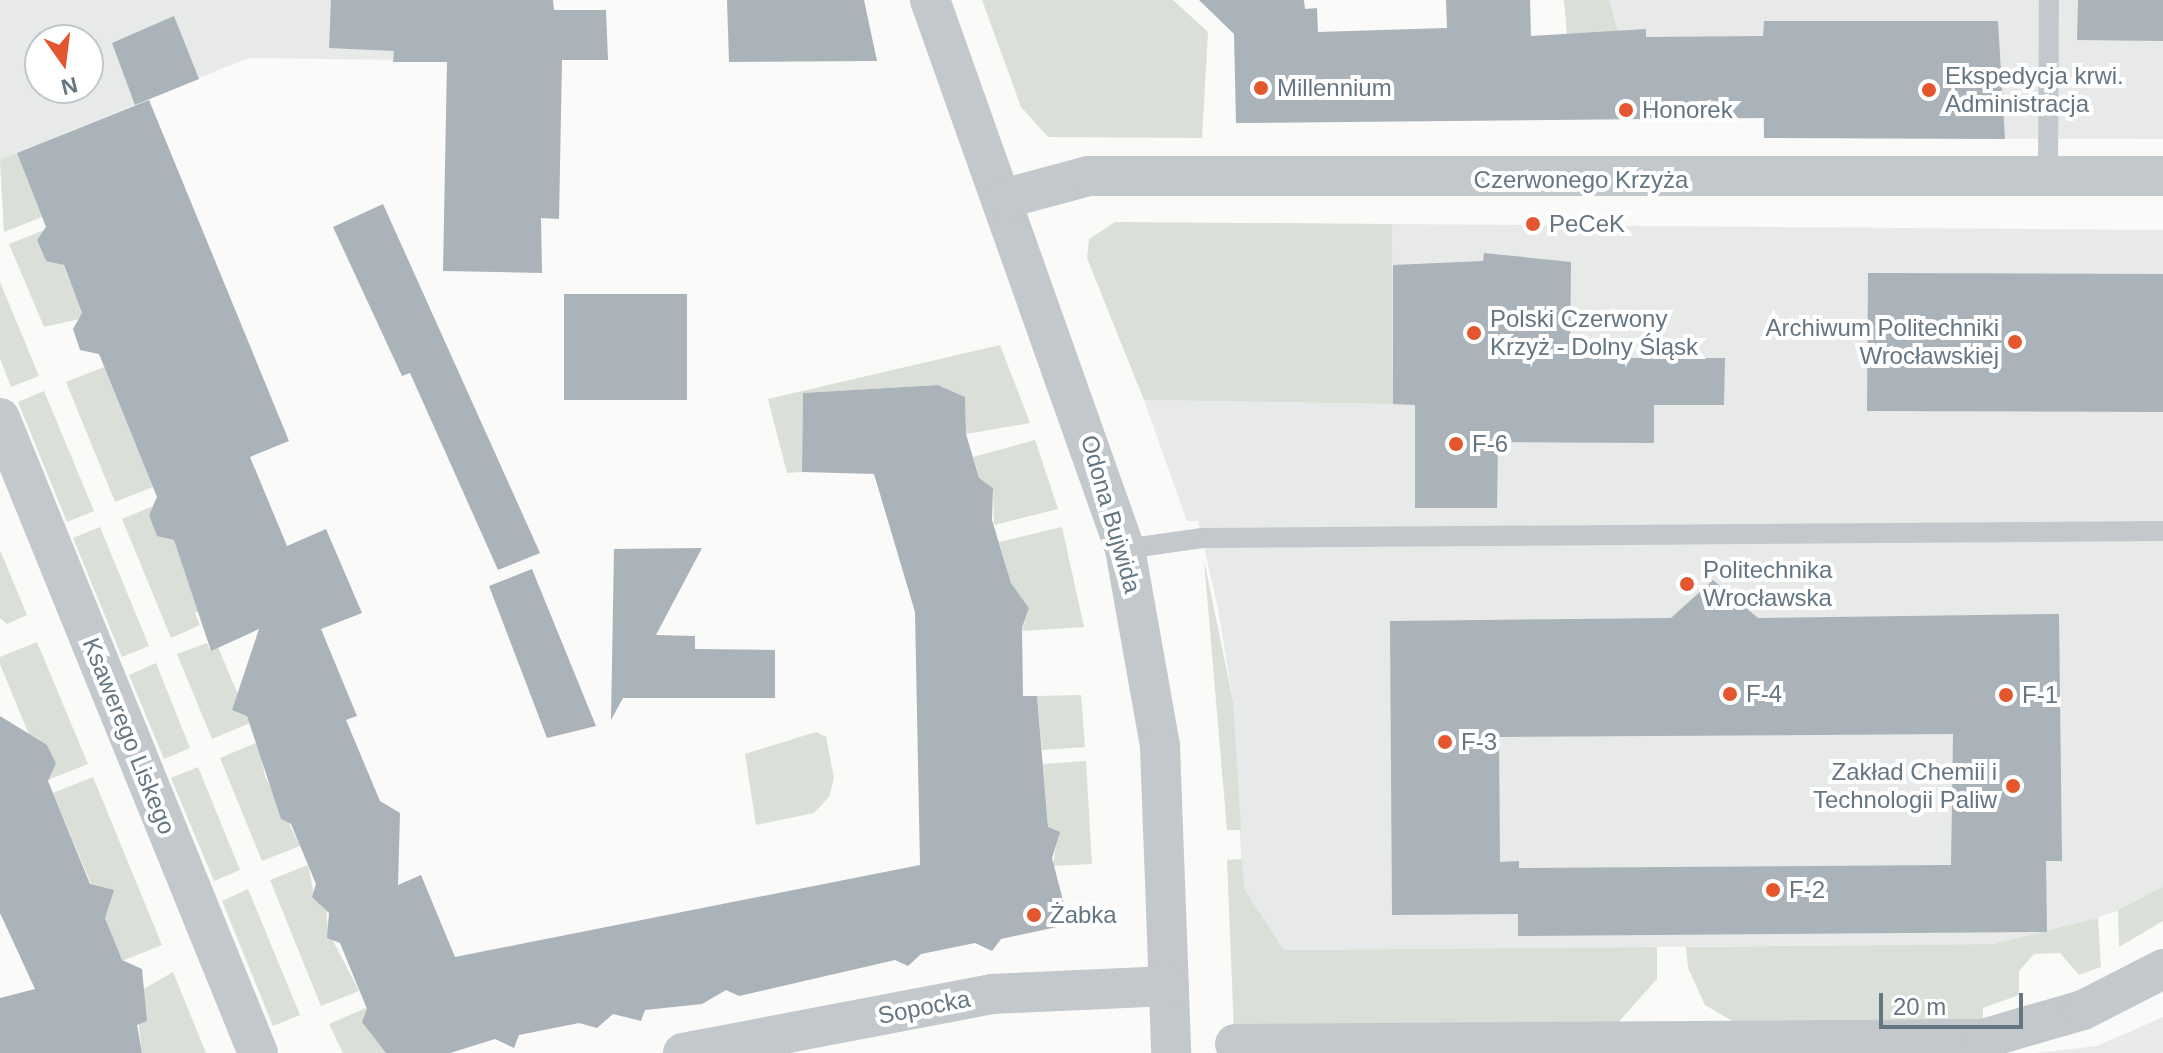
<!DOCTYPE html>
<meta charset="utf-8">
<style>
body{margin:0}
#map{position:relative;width:2163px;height:1053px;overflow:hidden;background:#fafaf8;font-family:Helvetica,sans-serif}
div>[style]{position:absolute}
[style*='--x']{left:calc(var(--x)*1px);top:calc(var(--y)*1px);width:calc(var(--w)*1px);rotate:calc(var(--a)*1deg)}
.built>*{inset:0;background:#e8e9e9}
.green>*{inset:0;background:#dadfd7}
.building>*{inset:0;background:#aab3b9}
.lane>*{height:20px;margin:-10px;padding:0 10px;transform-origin:10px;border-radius:10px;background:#c3c8cc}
.street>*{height:40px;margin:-20px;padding:0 20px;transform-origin:20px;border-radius:20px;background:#c3c8cc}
.dots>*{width:22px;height:22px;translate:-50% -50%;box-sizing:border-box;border:4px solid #fff;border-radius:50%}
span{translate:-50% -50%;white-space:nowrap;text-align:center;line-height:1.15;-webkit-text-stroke:8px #fff;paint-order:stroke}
.poi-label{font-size:24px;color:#657683}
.left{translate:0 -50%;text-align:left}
.right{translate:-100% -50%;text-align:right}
.street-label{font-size:24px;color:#657683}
.north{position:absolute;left:24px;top:24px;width:80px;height:80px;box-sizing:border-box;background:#fff;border:2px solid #c1c8cd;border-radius:50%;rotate:166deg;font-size:22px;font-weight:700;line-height:32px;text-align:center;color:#657683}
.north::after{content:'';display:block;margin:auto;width:28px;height:36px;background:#e4572e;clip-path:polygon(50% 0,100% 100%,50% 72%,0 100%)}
.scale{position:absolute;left:1879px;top:993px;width:144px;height:36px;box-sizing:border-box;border:4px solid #657683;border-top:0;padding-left:10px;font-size:24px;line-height:28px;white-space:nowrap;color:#657683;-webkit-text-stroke:6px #fff;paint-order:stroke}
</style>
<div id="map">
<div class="built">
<div style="clip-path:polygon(evenodd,0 0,553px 0,556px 62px,248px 58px,0 160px,0 0,40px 40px,88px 40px,88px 88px,40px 88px,40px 40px)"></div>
<div style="clip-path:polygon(1564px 0,2163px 0,2163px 139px,1764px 138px,1763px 118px,1624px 118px,1572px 36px)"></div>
<div style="clip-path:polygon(1392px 224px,2163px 230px,2163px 887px,2134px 905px,2048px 935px,1994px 944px,1284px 950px,1243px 889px,1233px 701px,1218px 608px,1198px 521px,1187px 521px,1144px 400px,1393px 404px)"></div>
<div style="clip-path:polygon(2163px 1017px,2163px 1053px,2036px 1053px,2097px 1046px)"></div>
</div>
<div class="green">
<div style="clip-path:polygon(982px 0,1173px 0,1208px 32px,1202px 138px,1048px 137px,1021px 107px)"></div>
<div style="clip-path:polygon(1564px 0,1609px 0,1619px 36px,1567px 36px)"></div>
<div style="clip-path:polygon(17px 153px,42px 217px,4px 232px,0 160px)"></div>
<div style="clip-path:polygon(1115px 222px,1392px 224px,1393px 404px,1144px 400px,1087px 258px,1089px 239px)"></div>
<div style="clip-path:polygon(47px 229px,37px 240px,46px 261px,62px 261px,84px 318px,44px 327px,9px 244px)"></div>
<div style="clip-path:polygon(0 282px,39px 376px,11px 387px,0 358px)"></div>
<div style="clip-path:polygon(1000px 345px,1030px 423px,966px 434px,965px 397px,938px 385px,803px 393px,802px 472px,787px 473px,768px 399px)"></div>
<div style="clip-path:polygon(104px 367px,153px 487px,115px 502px,66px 382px)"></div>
<div style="clip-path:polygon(44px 391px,94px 511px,67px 522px,18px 402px)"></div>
<div style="clip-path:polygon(1035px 440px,1058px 509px,994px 525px,993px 488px,979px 478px,973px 457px)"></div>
<div style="clip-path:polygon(153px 506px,149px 515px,172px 534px,203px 610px,195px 613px,200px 625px,171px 638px,122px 519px)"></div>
<div style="clip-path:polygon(100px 527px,149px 646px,122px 657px,73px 538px)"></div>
<div style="clip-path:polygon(1062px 527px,1084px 627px,1022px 631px,1029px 608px,1011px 583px,999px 542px)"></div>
<div style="clip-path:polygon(0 550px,27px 615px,7px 624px,0 618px)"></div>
<div style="clip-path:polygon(1204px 560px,1233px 701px,1241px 830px,1227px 830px)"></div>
<div style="clip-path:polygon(37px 642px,88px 764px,48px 780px,56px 763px,47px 745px,32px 742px,0 664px,0 657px)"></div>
<div style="clip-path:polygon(207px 643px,210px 651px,218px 647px,250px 723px,212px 739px,177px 654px)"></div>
<div style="clip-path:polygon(156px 663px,190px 748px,164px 759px,129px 675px)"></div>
<div style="clip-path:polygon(1081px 695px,1085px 747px,1042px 750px,1037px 696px)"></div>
<div style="clip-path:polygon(816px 732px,826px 737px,834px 778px,829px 797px,814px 813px,756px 825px,745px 754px)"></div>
<div style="clip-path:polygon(258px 742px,265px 776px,300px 846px,262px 861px,220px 758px)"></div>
<div style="clip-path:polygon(1086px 761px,1092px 864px,1053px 866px,1057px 838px,1048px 826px,1043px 764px)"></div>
<div style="clip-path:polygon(198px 767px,240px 870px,214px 881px,171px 778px)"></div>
<div style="clip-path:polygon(93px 777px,162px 945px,122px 961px,104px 915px,106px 891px,91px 884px,53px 793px)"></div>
<div style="clip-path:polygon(1242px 859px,1244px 889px,1284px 950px,1657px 947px,1657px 979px,1614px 1027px,1234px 1032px,1227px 860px)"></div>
<div style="clip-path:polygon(308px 865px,315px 899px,326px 907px,328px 931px,359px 991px,321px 1006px,270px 880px)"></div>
<div style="clip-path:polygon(2163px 887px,2163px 921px,2119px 947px,2118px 910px)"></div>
<div style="clip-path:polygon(248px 889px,300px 1015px,273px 1026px,222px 901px)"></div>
<div style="clip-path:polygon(2098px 918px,2101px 967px,2079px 975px,2060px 953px,2034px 954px,2019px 971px,2019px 995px,1983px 1008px,1983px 1023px,1734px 1022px,1705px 1005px,1688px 968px,1686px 947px,1994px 944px)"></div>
<div style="clip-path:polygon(173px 972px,206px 1053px,142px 1053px,135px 994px)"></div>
<div style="clip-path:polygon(366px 1008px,386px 1053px,343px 1053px,329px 1024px)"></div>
</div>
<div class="building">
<div style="clip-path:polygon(331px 0,553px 0,554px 10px,606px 10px,608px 60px,562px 60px,559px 219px,541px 218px,542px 273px,443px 271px,447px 62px,393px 62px,394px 51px,329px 48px)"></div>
<div style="clip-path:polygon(727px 0,864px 0,877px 61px,729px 62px)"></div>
<div style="clip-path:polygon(1199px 0,1304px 0,1305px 9px,1317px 8px,1318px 32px,1447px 28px,1446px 0,1530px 0,1531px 36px,1646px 29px,1646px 37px,1763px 36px,1764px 21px,1998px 21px,2005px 139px,1764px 138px,1764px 118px,1236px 123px,1234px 34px)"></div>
<div style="clip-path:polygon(2078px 0,2163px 0,2163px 41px,2077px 40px)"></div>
<div style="clip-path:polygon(174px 16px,199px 79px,135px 105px,112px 43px)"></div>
<div style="clip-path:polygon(149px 100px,289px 441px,250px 457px,287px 546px,326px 529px,362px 613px,321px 629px,357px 716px,346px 720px,380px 801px,400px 813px,398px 885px,421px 875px,455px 957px,920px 865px,915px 612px,874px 474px,802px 472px,803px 393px,938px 385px,965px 397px,966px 434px,979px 478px,993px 488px,992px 520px,1011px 583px,1029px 608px,1022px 628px,1023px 696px,1037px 696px,1048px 827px,1060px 832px,1052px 858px,1064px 904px,1057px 927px,1001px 939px,992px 951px,975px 943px,921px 954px,908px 966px,895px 960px,739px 996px,726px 990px,702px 1004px,645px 1010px,641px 1021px,613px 1014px,597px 1028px,579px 1023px,519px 1035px,514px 1048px,495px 1039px,450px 1053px,386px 1053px,362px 1022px,367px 1009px,340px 943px,327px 938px,329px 913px,312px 897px,316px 884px,291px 824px,281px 819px,247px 716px,232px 710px,259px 629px,211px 651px,174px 540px,157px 536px,149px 515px,157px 497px,99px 354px,80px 350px,73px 329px,82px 313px,64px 265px,46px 261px,37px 240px,46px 227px,17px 153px)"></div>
<div style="clip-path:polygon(383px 204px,540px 553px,498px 570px,410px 373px,402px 376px,333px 227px)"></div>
<div style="clip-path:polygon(1484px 253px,1571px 262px,1570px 358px,1725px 358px,1724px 405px,1654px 405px,1654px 443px,1498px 442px,1497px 508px,1415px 508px,1415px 405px,1393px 404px,1393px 265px,1483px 261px)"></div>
<div style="clip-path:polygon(1868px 273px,2163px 274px,2163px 412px,1867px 411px)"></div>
<div style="clip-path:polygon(564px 294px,687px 294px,687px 400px,564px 400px)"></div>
<div style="clip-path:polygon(702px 548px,656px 635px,695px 636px,695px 649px,775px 650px,775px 698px,623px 698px,611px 720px,614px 549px)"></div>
<div style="clip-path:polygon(532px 569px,596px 726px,547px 738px,489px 586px)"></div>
<div style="clip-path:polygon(evenodd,1713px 580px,1758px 618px,2059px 614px,2062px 861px,2046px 861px,2047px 932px,1518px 936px,1518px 914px,1392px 915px,1390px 621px,1671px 618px,1713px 580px,1953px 734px,1951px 865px,1519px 868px,1519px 861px,1500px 862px,1499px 737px,1953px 734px)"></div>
<div style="clip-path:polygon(0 716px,47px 745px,56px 763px,48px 781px,90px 884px,114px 890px,105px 918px,122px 960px,142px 969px,147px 1021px,137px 1025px,142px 1053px,0 1053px,0 998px,35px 989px,0 913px)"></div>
</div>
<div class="lane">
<div style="--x:2048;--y:176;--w:176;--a:-89.7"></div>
<div style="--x:1125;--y:549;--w:78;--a:-8.1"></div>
<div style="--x:1202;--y:538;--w:961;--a:-0.42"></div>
</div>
<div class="street">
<div style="--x:930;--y:0;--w:583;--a:70.45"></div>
<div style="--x:1125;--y:549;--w:200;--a:79.9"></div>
<div style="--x:1160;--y:746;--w:307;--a:87.9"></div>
<div style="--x:1003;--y:199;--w:88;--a:-15.1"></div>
<div style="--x:1088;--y:176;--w:1075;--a:0"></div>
<div style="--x:0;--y:418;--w:685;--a:67.89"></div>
<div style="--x:1235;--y:1044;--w:748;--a:-0.38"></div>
<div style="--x:1983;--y:1039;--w:104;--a:-16.2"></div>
<div style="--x:2083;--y:1010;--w:90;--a:-27.1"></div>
<div style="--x:683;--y:1053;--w:314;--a:-10.8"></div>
<div style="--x:991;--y:994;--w:178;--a:-2.6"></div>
</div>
<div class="dots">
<div style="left:1261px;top:88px;background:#e4572e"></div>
<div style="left:1929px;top:90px;background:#e4572e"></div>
<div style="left:1626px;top:110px;background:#e4572e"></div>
<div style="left:1533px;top:224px;background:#e4572e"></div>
<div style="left:1474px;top:333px;background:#e4572e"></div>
<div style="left:2015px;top:342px;background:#e4572e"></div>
<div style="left:1456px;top:444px;background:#e4572e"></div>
<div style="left:1687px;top:584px;background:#e4572e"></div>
<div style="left:1730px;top:694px;background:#e4572e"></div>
<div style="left:2006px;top:695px;background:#e4572e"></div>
<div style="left:1445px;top:742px;background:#e4572e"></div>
<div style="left:2013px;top:786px;background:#e4572e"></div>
<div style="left:1773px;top:890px;background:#e4572e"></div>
<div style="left:1034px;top:915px;background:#e4572e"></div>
</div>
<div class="poi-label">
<span class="left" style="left:1945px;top:90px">Ekspedycja krwi.<br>Administracja</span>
<span class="left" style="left:1277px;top:88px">Millennium</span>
<span class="left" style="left:1642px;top:110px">Honorek</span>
<span class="left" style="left:1549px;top:224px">PeCeK</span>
<span class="left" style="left:1490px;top:333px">Polski Czerwony<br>Krzyż - Dolny Śląsk</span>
<span class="right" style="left:1999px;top:342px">Archiwum Politechniki<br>Wrocławskiej</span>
<span class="left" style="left:1472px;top:444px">F-6</span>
<span class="left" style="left:1703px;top:584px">Politechnika<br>Wrocławska</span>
<span class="left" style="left:1746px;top:694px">F-4</span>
<span class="left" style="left:2022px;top:695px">F-1</span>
<span class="left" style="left:1461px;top:742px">F-3</span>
<span class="right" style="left:1997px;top:786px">Zakład Chemii i<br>Technologii Paliw</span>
<span class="left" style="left:1789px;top:890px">F-2</span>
<span class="left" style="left:1050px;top:915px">Żabka</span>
</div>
<div class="street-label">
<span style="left:1581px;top:180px">Czerwonego Krzyża</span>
<span style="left:1111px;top:514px;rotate:74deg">Odona Bujwida</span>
<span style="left:129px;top:736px;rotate:68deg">Ksawerego Liskego</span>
<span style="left:924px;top:1007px;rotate:-11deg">Sopocka</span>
</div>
<div class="north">N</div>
<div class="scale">20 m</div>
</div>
